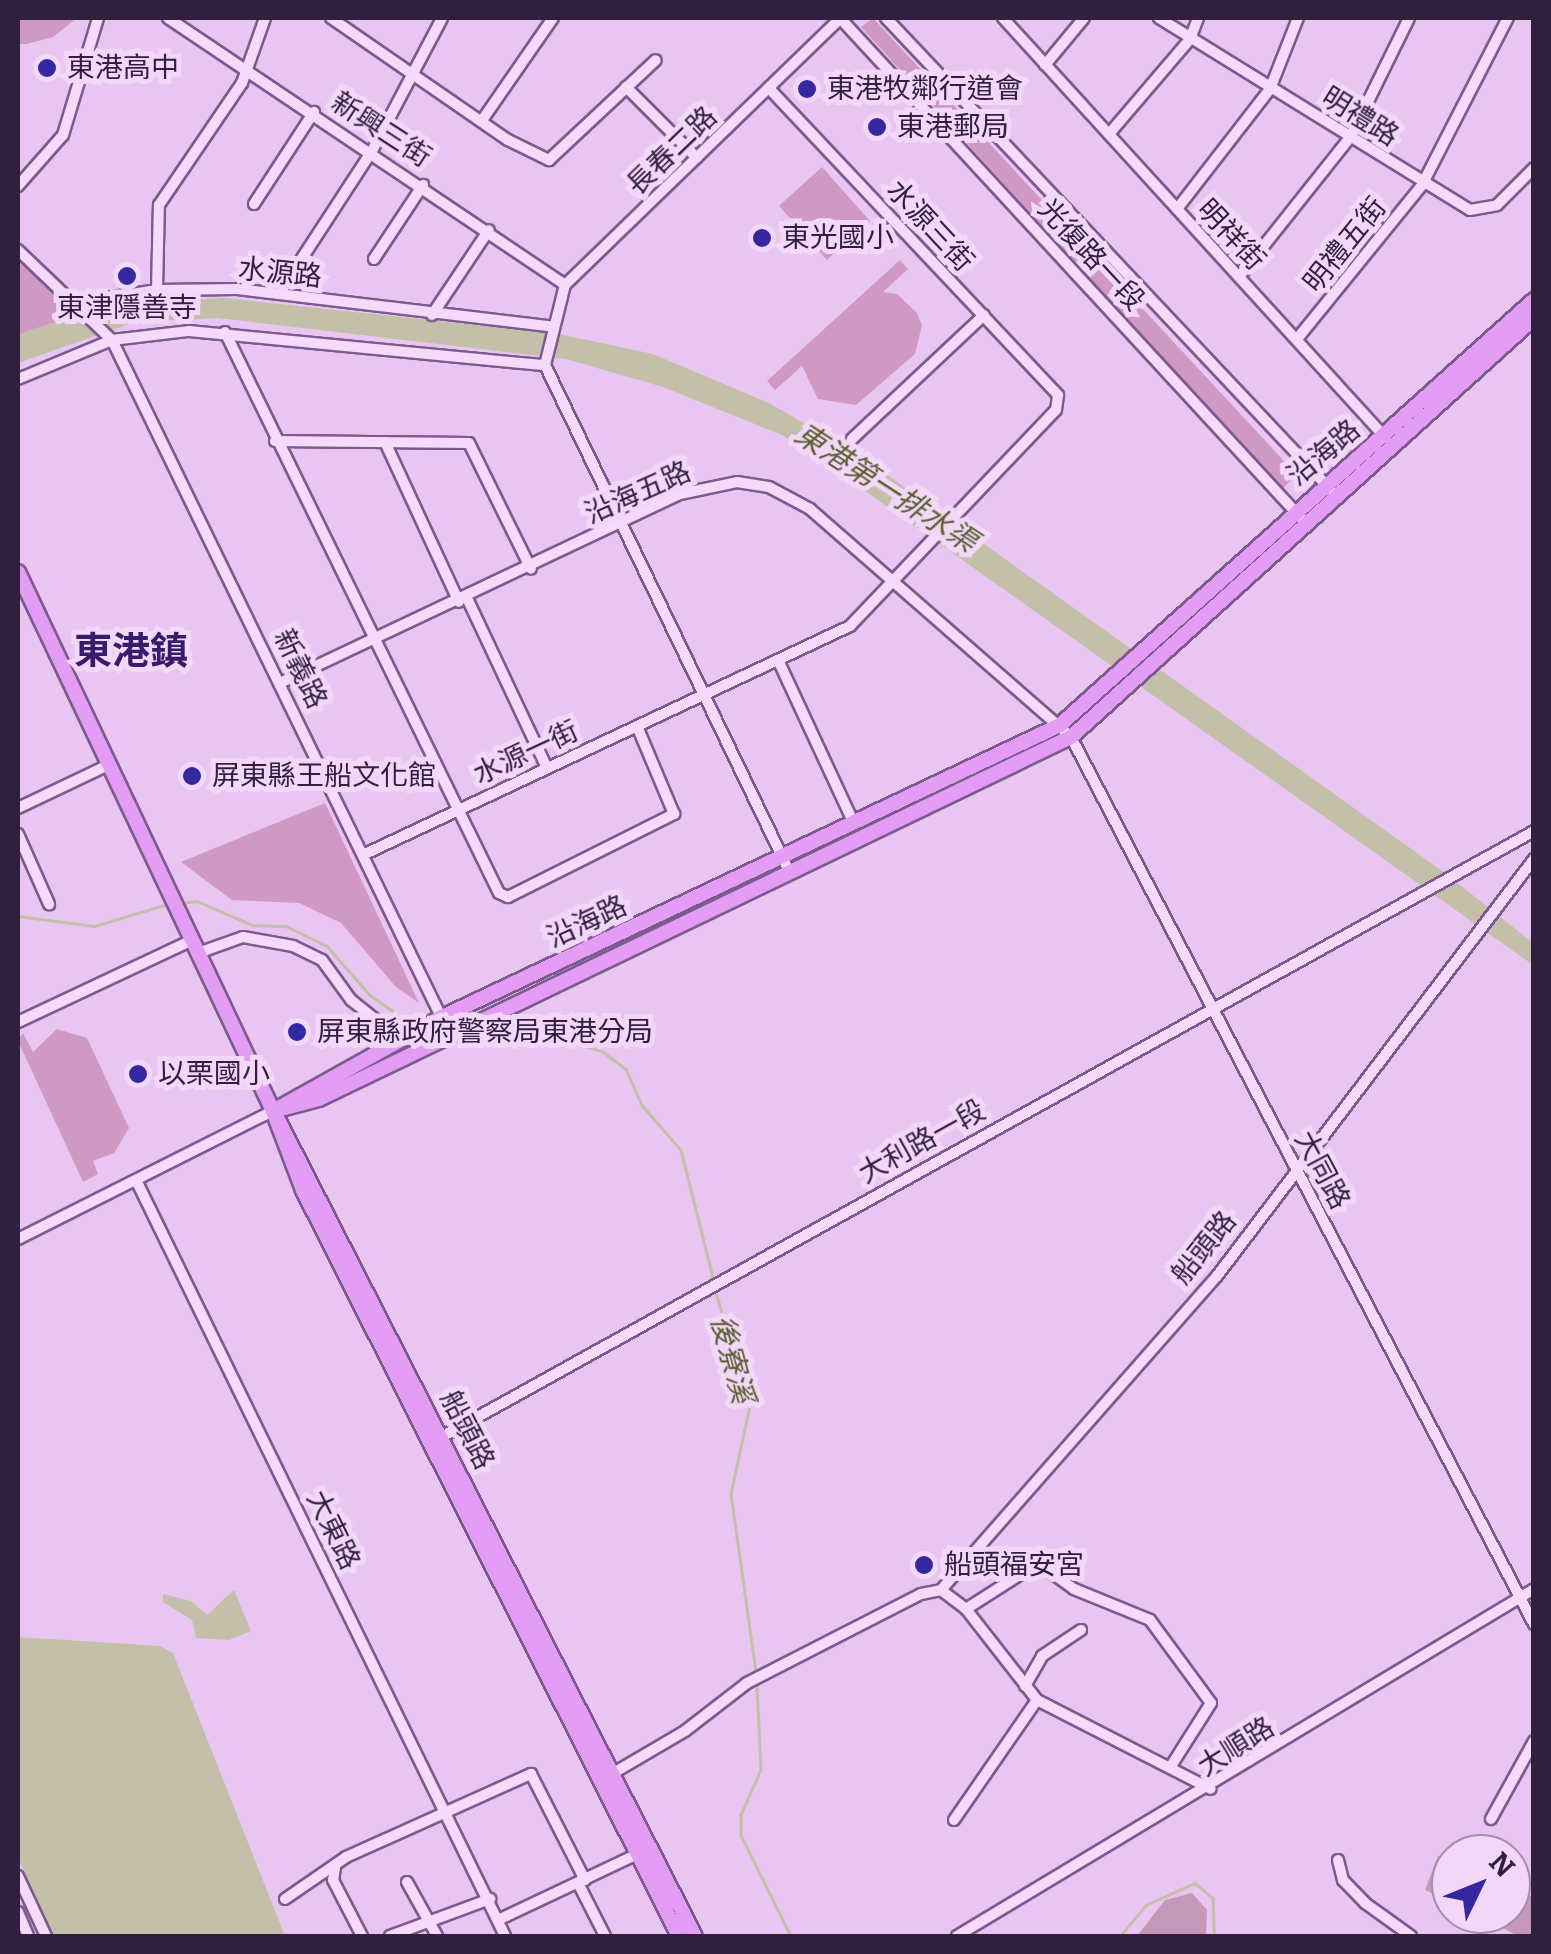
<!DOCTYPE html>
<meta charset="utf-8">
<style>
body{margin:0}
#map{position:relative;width:1551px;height:1954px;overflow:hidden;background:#e9c6f1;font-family:Bitter,"Noto Sans TC",serif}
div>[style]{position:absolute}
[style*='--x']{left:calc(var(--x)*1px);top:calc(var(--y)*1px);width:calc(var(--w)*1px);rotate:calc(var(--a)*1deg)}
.green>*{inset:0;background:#d099c3}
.cemetery>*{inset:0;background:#c598ba}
.water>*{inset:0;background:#c4bfa8}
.stream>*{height:2.5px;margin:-1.25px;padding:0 1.25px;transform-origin:1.25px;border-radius:1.25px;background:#c4bfa8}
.roads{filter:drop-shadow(2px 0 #7c5a8e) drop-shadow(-2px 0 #7c5a8e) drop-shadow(0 2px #7c5a8e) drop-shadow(0 -2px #7c5a8e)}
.minor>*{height:10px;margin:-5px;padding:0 5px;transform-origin:5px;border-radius:5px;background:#f5dafb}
.major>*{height:14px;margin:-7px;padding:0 7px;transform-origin:7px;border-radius:7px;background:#e49df5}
.dots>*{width:28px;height:28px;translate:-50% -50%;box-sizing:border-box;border:5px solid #f2d7f8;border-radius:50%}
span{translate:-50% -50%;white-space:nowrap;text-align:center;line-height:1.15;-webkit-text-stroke:10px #f2d7f8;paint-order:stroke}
.poi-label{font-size:28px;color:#311f3d}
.left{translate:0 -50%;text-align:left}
.street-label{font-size:28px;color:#311f3d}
.water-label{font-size:30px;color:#5b5e2e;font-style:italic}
.district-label{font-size:38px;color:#371c6c;font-weight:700}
.frame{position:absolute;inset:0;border:20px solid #311f3d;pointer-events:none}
.north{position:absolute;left:1431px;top:1834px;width:100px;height:100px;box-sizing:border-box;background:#f2d7f8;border:2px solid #a58dad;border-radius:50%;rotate:47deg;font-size:28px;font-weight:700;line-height:40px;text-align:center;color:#311f3d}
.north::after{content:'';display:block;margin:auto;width:35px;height:45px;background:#3527a0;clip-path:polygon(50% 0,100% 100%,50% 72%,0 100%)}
</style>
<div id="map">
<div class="green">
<div style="clip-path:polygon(18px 18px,77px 18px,53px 37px,27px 44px,18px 44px)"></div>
<div style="clip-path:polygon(873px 18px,1297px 475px,1282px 489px,861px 27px)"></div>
<div style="clip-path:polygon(822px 167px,870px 221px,827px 260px,779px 206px)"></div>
<div style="clip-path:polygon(18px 254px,87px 318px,18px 342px)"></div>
<div style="clip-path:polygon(900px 260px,908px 269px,883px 292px,897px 294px,917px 313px,922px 325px,915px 354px,856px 405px,818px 399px,802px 366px,775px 390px,767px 381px)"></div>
<div style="clip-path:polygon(325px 803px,419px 1003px,396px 987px,341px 923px,299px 903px,232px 900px,181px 862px)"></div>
<div style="clip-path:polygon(57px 1029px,87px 1038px,129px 1128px,114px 1153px,93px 1161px,98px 1174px,83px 1182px,18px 1041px,23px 1033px,33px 1052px)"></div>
</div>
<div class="cemetery">
<div style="clip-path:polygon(1451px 1855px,1451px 1902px,1425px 1890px,1438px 1856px)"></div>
<div style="clip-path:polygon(1511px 1886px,1533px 1897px,1533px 1936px,1518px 1936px,1476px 1914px,1511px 1914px)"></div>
<div style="clip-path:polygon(1192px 1893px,1207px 1910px,1206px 1936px,1137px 1936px,1165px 1900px)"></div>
</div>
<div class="water">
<div style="clip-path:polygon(225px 298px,559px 334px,653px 354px,769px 403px,858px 454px,1445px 873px,1533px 943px,1533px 965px,844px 476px,782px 435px,663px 387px,566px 359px,218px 318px,135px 322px,18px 363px,18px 335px,30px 330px,120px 302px)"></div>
<div style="clip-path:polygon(234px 1590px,251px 1631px,229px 1640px,196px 1638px,192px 1620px,163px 1602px,163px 1594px,191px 1601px,207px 1615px)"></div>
<div style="clip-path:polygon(18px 1637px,160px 1646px,173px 1653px,285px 1936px,52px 1936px,18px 1857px)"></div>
</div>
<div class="stream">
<div style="--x:181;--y:903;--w:16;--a:-7"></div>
<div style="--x:197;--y:901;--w:60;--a:23.6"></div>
<div style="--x:252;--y:925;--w:34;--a:2"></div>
<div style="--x:286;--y:926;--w:46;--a:26"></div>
<div style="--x:327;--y:946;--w:65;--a:48.7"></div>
<div style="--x:370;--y:995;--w:52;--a:34.9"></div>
<div style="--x:18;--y:916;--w:77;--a:7.5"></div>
<div style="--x:94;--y:926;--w:77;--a:-16.6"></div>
<div style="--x:519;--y:1026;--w:87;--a:16.8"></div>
<div style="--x:602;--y:1051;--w:30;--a:37"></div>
<div style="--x:626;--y:1069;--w:39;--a:66"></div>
<div style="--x:642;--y:1105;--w:60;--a:49.1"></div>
<div style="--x:681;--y:1150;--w:135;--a:75.9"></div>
<div style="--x:715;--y:1289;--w:122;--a:73.3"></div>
<div style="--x:750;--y:1406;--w:90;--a:102.2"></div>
<div style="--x:731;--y:1494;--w:180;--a:82"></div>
<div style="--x:757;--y:1685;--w:85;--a:87.3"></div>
<div style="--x:761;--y:1770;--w:49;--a:114"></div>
<div style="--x:741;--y:1815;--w:20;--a:90"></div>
<div style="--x:741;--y:1835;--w:113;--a:63.7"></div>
<div style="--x:791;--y:1936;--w:11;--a:0"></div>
<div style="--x:1120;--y:1936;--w:40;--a:-50"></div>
<div style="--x:1146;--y:1905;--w:54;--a:-24.2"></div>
<div style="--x:1195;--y:1883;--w:23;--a:40"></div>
<div style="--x:1213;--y:1898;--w:38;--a:88"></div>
</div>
<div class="roads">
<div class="minor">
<div style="--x:168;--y:18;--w:478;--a:33.9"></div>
<div style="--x:331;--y:18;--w:215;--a:34.6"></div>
<div style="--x:508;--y:140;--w:46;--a:26"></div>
<div style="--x:549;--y:160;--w:146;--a:-43.1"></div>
<div style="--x:840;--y:18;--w:679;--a:47.33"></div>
<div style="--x:886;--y:18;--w:649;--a:46.69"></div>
<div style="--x:1003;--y:18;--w:564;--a:47.66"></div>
<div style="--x:1159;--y:18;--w:365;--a:31.7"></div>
<div style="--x:1470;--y:210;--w:27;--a:-10"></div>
<div style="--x:1497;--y:205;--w:52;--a:-45"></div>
<div style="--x:1045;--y:65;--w:61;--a:-50.3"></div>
<div style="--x:626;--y:87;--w:100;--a:45"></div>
<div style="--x:483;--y:119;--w:123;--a:-55.3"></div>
<div style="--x:1109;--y:134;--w:125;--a:-49.5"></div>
<div style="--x:1190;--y:39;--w:22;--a:-69"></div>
<div style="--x:18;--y:186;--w:68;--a:-48.6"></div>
<div style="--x:63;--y:135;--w:122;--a:-73.3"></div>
<div style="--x:254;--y:204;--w:110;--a:-56.9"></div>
<div style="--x:1177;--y:209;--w:152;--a:-52.2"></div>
<div style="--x:1270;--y:89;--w:76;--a:-68.5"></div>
<div style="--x:18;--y:250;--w:130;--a:43.8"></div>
<div style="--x:112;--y:340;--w:771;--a:64.07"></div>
<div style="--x:374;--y:259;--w:89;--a:-56.5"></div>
<div style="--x:1239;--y:277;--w:180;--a:-51.5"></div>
<div style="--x:1351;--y:136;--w:131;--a:-63.8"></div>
<div style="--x:157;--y:290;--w:85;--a:-88.7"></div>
<div style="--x:159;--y:205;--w:148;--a:-55.8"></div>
<div style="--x:242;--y:83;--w:69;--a:-70.5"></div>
<div style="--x:280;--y:292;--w:168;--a:-56.9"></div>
<div style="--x:372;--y:151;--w:150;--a:-62.2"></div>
<div style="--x:76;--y:303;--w:82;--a:-9.1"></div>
<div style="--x:157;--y:290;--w:80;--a:-0.7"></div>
<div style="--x:237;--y:289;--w:319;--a:6.8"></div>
<div style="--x:432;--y:315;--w:102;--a:-56.2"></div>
<div style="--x:225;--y:332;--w:624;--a:63.97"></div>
<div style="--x:499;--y:893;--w:10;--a:24"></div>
<div style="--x:508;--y:897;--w:186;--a:-26.6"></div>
<div style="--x:674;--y:814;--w:95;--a:-112.8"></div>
<div style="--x:1297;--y:339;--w:198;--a:-50.9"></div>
<div style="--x:1422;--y:185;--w:188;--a:-62.8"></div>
<div style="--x:18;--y:379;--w:102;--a:-22.5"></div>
<div style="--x:112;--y:340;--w:78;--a:-6.7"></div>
<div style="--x:189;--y:331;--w:358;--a:5.5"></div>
<div style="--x:852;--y:439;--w:181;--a:-43.2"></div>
<div style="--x:275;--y:441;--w:194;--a:0.6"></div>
<div style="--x:469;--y:443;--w:140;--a:63.8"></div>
<div style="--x:385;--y:442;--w:176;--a:65.2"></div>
<div style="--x:467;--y:598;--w:188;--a:64.8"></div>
<div style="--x:778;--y:660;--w:181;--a:65.1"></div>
<div style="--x:282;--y:682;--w:440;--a:-25.3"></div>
<div style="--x:680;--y:494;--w:58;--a:-11.9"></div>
<div style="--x:737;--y:482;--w:32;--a:9"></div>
<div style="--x:769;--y:487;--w:47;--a:28.2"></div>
<div style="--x:810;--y:509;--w:347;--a:41.1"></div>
<div style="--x:1071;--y:737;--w:1001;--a:62.44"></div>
<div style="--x:18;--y:808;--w:100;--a:-25.5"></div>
<div style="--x:18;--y:834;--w:77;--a:66.1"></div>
<div style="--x:365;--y:854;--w:536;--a:-25.18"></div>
<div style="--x:850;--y:626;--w:298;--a:-46.4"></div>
<div style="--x:1056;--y:410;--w:15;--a:-82"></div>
<div style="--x:1058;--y:395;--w:422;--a:-133.3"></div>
<div style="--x:790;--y:873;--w:564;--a:-115.75"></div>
<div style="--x:545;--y:365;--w:82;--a:-76"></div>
<div style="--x:565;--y:285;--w:384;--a:-44.1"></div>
<div style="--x:198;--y:953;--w:48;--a:-19.6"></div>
<div style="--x:243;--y:937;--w:51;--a:10.2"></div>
<div style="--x:293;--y:946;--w:32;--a:26"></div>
<div style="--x:322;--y:960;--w:49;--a:54.1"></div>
<div style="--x:351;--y:1000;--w:63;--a:38.5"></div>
<div style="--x:18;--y:1022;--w:192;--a:-25.2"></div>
<div style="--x:137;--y:1182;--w:839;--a:63.98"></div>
<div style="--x:18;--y:1239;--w:285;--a:-26.7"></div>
<div style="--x:436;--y:1440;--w:1256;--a:-29.01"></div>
<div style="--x:941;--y:1590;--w:418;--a:-48.7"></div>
<div style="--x:1217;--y:1276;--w:524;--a:-52.76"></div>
<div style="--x:966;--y:1609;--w:85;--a:-32.6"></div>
<div style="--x:1038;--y:1563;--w:44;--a:35.8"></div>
<div style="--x:1074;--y:1589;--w:82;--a:22.2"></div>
<div style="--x:1150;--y:1620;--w:103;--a:53.7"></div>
<div style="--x:1211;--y:1703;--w:75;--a:122.4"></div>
<div style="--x:1025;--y:1686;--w:34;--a:-60"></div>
<div style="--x:1042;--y:1656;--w:47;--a:-33.7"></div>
<div style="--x:610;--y:1775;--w:87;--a:-30.4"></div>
<div style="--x:685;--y:1731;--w:78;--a:-37.7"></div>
<div style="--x:747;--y:1683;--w:195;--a:-27.1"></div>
<div style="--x:921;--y:1594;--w:20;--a:-11"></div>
<div style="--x:941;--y:1590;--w:31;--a:37"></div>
<div style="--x:966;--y:1609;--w:115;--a:52"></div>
<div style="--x:1037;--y:1700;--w:195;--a:27.1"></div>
<div style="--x:1491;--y:1819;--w:89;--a:-61.1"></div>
<div style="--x:954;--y:1820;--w:146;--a:-55.3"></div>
<div style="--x:1338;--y:1860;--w:21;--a:76"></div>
<div style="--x:1343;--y:1880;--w:32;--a:46"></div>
<div style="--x:1365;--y:1903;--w:57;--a:35.7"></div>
<div style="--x:335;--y:1868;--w:12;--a:99"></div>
<div style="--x:333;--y:1880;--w:63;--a:62.6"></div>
<div style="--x:18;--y:1876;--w:66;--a:65"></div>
<div style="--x:407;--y:1882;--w:62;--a:60.9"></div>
<div style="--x:578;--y:1883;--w:59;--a:63"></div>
<div style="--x:285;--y:1899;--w:74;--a:-34.5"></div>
<div style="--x:346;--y:1857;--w:203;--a:-24.2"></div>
<div style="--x:531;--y:1774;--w:119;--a:63"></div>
<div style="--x:18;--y:1912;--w:26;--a:67"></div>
<div style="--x:498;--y:1920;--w:159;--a:-25.3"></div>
<div style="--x:390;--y:1936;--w:107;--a:-20.3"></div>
<div style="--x:957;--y:1936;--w:673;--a:-31.02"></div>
</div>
<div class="major">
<div style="--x:18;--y:572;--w:596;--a:64.68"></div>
<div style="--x:273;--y:1111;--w:85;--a:69.2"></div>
<div style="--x:303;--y:1190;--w:835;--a:63.25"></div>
<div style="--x:285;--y:1108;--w:35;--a:-15"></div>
<div style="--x:319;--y:1099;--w:835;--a:-25.71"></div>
<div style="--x:1071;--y:737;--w:624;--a:-42.14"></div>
<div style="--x:273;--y:1111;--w:193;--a:-29.1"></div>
<div style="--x:442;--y:1017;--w:684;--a:-25.29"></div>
<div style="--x:1060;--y:725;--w:637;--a:-41.88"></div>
<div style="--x:275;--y:1114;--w:923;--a:62.94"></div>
</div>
</div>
<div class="dots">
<div style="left:47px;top:68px;background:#3527a0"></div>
<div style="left:807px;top:89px;background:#3527a0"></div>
<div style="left:877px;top:127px;background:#3527a0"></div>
<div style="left:762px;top:238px;background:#3527a0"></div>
<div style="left:127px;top:276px;background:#3527a0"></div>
<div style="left:192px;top:776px;background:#3527a0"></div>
<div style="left:297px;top:1032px;background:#3527a0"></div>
<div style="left:138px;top:1074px;background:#3527a0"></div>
<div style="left:924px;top:1565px;background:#3527a0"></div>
</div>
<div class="poi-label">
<span class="left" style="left:67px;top:68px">東港高中</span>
<span class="left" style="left:827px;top:89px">東港牧鄰行道會</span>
<span class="left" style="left:897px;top:127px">東港郵局</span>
<span class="left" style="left:782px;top:238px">東光國小</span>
<span style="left:127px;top:308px">東津隱善寺</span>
<span class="left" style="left:212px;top:776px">屏東縣王船文化館</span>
<span class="left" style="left:317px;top:1032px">屏東縣政府警察局東港分局</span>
<span class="left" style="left:158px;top:1074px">以栗國小</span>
<span class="left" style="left:944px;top:1565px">船頭福安宮</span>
</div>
<div class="street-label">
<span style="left:1360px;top:117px;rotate:32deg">明禮路</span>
<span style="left:381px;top:130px;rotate:33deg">新興三街</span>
<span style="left:672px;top:151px;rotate:-44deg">長春二路</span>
<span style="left:930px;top:226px;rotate:47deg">水源三街</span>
<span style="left:1231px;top:235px;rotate:47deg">明祥街</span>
<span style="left:1345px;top:245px;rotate:-51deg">明禮五街</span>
<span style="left:1091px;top:255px;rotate:47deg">光復路一段</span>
<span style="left:280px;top:273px;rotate:6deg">水源路</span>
<span style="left:1324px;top:453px;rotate:-40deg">沿海路</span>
<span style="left:638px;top:493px;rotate:-24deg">沿海五路</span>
<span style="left:300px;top:669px;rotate:64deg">新義路</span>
<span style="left:526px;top:753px;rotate:-25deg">水源一街</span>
<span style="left:587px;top:922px;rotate:-25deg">沿海路</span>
<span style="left:922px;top:1142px;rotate:-29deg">大利路一段</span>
<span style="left:1322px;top:1170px;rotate:62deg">大同路</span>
<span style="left:1204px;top:1248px;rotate:-51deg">船頭路</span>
<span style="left:467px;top:1430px;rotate:63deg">船頭路</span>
<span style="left:333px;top:1530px;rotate:64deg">大東路</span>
<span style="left:1236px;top:1747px;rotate:-32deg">大順路</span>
</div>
<div class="water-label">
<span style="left:886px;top:488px;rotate:33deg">東港第一排水渠</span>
<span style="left:732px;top:1359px;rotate:75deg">後寮溪</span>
</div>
<div class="district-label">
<span style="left:131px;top:652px">東港鎮</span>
</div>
<div class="frame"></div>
<div class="north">N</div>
</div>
